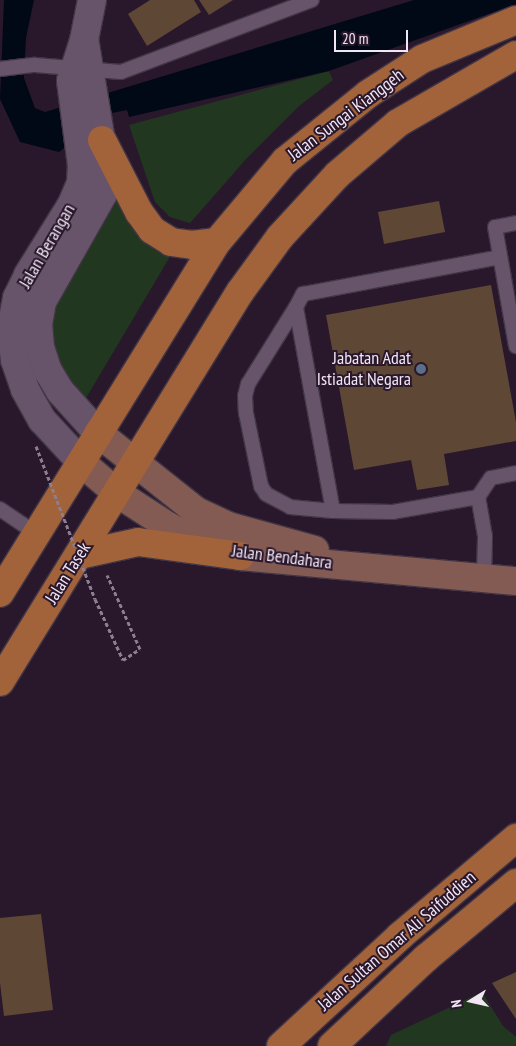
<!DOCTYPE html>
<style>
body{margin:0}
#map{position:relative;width:516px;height:1046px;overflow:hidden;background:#29182c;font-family:"PT Sans Narrow",sans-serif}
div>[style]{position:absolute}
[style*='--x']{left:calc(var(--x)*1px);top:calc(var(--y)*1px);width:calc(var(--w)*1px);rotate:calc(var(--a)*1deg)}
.green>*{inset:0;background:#21371f}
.water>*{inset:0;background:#000915}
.building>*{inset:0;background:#5e4734}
.path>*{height:3px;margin-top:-1.5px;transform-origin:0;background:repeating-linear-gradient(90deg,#8d7f90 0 4px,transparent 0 6.5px)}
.roads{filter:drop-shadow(1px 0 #423645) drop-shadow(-1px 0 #423645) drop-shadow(0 1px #423645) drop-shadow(0 -1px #423645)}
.service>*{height:14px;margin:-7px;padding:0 7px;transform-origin:7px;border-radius:7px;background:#67546b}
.minor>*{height:28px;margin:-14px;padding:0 14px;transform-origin:14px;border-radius:14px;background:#67546b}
.secondary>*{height:28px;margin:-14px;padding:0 14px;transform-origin:14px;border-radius:14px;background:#845b53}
.primary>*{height:28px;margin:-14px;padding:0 14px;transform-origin:14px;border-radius:14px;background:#a2623a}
.path-bridge>*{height:3px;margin-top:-1.5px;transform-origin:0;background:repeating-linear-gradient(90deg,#8d7f90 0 4px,transparent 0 6.5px)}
.dots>*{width:14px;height:14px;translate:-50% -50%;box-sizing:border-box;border:2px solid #29182c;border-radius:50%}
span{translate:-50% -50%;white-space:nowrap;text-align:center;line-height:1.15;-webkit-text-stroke:4px #29182c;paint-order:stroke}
.street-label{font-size:18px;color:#f2e6f4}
.poi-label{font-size:18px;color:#f2e6f4}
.right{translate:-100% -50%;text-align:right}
.north{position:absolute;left:446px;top:976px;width:50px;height:50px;-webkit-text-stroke:4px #29182c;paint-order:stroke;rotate:260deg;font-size:14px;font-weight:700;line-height:20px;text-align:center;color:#f2e6f4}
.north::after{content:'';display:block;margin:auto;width:18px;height:22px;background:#f2e6f4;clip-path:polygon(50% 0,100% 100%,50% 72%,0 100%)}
.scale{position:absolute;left:334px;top:30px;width:74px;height:22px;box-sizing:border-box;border:2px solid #f2e6f4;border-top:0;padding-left:6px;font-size:15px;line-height:18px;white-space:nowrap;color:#f2e6f4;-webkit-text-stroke:4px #29182c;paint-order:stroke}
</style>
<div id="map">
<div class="green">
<div style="clip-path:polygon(329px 71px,333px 80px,299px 106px,247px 158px,190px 223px,170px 217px,155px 202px,129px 125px)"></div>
<div style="clip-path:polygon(116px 185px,171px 255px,86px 398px,63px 380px,46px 318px)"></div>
<div style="clip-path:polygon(482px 992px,503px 1026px,516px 1037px,516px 1046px,386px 1046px,391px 1035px)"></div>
</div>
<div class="water">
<div style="clip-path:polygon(4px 0,34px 0,26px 38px,24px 78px,35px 108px,45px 112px,414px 0,516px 0,516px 4px,329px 71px,129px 117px,127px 110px,112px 113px,59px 152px,20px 142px,0 99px)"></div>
</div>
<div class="building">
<div style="clip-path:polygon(150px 0,194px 0,201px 12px,147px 46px,128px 14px)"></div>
<div style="clip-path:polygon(199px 0,233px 0,209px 15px)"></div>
<div style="clip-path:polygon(439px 201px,445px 232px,384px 244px,378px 212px)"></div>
<div style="clip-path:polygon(491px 285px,516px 422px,516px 441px,444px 454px,449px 485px,417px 490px,411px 460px,354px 470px,326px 315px)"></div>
<div style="clip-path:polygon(41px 914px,53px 1010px,4px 1016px,0 983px,0 918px)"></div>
<div style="clip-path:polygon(516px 972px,516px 1019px,492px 983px)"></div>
</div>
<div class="path">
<div style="--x:95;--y:599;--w:67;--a:65.3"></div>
<div style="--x:123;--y:660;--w:20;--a:-33"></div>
<div style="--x:140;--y:649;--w:81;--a:-114"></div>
</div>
<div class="roads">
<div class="service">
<div style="--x:0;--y:69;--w:35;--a:-7"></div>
<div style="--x:35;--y:65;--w:86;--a:4.7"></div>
<div style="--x:121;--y:72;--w:204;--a:-20.7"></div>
<div style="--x:516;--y:223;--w:21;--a:169"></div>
<div style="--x:495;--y:227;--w:121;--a:80"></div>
<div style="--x:296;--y:307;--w:91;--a:121.9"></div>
<div style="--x:248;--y:384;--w:12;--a:104"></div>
<div style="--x:245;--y:396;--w:17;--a:87"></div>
<div style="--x:246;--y:413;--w:75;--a:78.4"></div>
<div style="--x:261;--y:486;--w:9;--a:58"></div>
<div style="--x:266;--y:494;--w:27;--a:28"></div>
<div style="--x:290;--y:507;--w:43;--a:5.3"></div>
<div style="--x:478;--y:497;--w:23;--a:-56"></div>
<div style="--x:491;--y:478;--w:25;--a:-11"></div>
<div style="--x:0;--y:509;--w:45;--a:34"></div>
<div style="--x:484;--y:578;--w:42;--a:-88.6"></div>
<div style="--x:485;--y:536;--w:40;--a:-100"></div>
<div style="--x:478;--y:497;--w:86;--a:170"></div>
<div style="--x:393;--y:512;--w:60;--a:-179"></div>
<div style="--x:333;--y:511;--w:207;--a:-100.3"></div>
<div style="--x:296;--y:307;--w:15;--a:-62"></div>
<div style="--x:303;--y:294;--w:200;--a:-10.6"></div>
</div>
<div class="minor">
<div style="--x:85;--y:44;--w:129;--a:80.6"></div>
<div style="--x:106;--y:171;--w:23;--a:97"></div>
<div style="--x:103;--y:194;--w:124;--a:119.5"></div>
<div style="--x:42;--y:302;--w:22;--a:100"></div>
<div style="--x:38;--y:324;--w:23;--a:85"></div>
<div style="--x:40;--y:347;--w:25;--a:72"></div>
<div style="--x:48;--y:371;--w:23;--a:59"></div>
<div style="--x:60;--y:391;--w:57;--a:47.9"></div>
<div style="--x:82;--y:463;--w:59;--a:-132.9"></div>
<div style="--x:42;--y:420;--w:35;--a:-119"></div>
<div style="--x:25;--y:389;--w:31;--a:-109"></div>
<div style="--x:15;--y:360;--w:31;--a:-97"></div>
<div style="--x:11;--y:329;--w:32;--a:-79"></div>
<div style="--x:17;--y:298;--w:25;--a:-64"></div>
<div style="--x:28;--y:275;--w:84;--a:-58.2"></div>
<div style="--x:72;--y:204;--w:23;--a:-67"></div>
<div style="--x:81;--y:183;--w:17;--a:-87"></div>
<div style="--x:82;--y:166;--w:86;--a:-97.4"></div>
<div style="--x:71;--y:81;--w:43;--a:-72.4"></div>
<div style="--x:84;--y:40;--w:41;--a:-78.7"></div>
</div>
<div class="secondary">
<div style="--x:98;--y:433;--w:125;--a:38.5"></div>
<div style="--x:196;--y:511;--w:35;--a:25"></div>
<div style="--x:228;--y:526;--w:90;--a:15.4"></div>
<div style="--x:82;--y:463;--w:46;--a:40.6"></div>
<div style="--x:117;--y:493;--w:61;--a:32.9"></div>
<div style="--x:168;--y:526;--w:33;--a:27"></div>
<div style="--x:197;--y:541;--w:46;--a:19.2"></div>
<div style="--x:240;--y:556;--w:277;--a:5.2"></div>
</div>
<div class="primary">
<div style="--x:102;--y:140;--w:81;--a:62.8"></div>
<div style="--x:139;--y:212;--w:22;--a:54"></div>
<div style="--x:152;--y:230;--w:22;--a:32"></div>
<div style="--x:171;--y:242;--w:21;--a:8"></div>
<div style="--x:192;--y:245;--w:25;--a:-7"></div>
<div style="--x:79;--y:555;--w:60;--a:-12.4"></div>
<div style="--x:138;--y:542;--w:103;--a:7.8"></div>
<div style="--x:0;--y:593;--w:413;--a:-58.3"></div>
<div style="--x:217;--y:242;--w:106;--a:-50"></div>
<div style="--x:285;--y:161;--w:107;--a:-38.9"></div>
<div style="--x:368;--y:94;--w:64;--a:-32.9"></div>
<div style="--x:422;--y:59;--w:102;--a:-22.5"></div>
<div style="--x:0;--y:682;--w:458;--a:-58.4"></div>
<div style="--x:240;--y:292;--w:68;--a:-54"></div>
<div style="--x:280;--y:237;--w:84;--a:-47.4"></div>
<div style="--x:337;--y:175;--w:80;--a:-40.4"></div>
<div style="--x:398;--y:123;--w:136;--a:-30"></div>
<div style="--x:281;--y:1046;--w:162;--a:-42.7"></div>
<div style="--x:400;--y:936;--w:152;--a:-40.2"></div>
<div style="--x:332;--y:1046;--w:129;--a:-43.1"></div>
<div style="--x:426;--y:958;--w:117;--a:-39.8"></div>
</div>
</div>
<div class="path-bridge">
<div style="--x:36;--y:446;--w:164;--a:68.9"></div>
</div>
<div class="dots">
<div style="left:421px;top:369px;background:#5c6f8a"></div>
</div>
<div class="street-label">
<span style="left:346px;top:115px;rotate:-37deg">Jalan Sungai Kianggeh</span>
<span style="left:47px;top:246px;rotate:-60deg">Jalan Berangan</span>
<span style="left:282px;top:557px;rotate:7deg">Jalan Bendahara</span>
<span style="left:68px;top:573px;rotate:-58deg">Jalan Tasek</span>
<span style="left:397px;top:941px;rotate:-41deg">Jalan Sultan Omar Ali Saifuddien</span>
</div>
<div class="poi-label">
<span class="right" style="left:411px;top:369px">Jabatan Adat<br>Istiadat Negara</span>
</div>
<div class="north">N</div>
<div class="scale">20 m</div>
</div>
